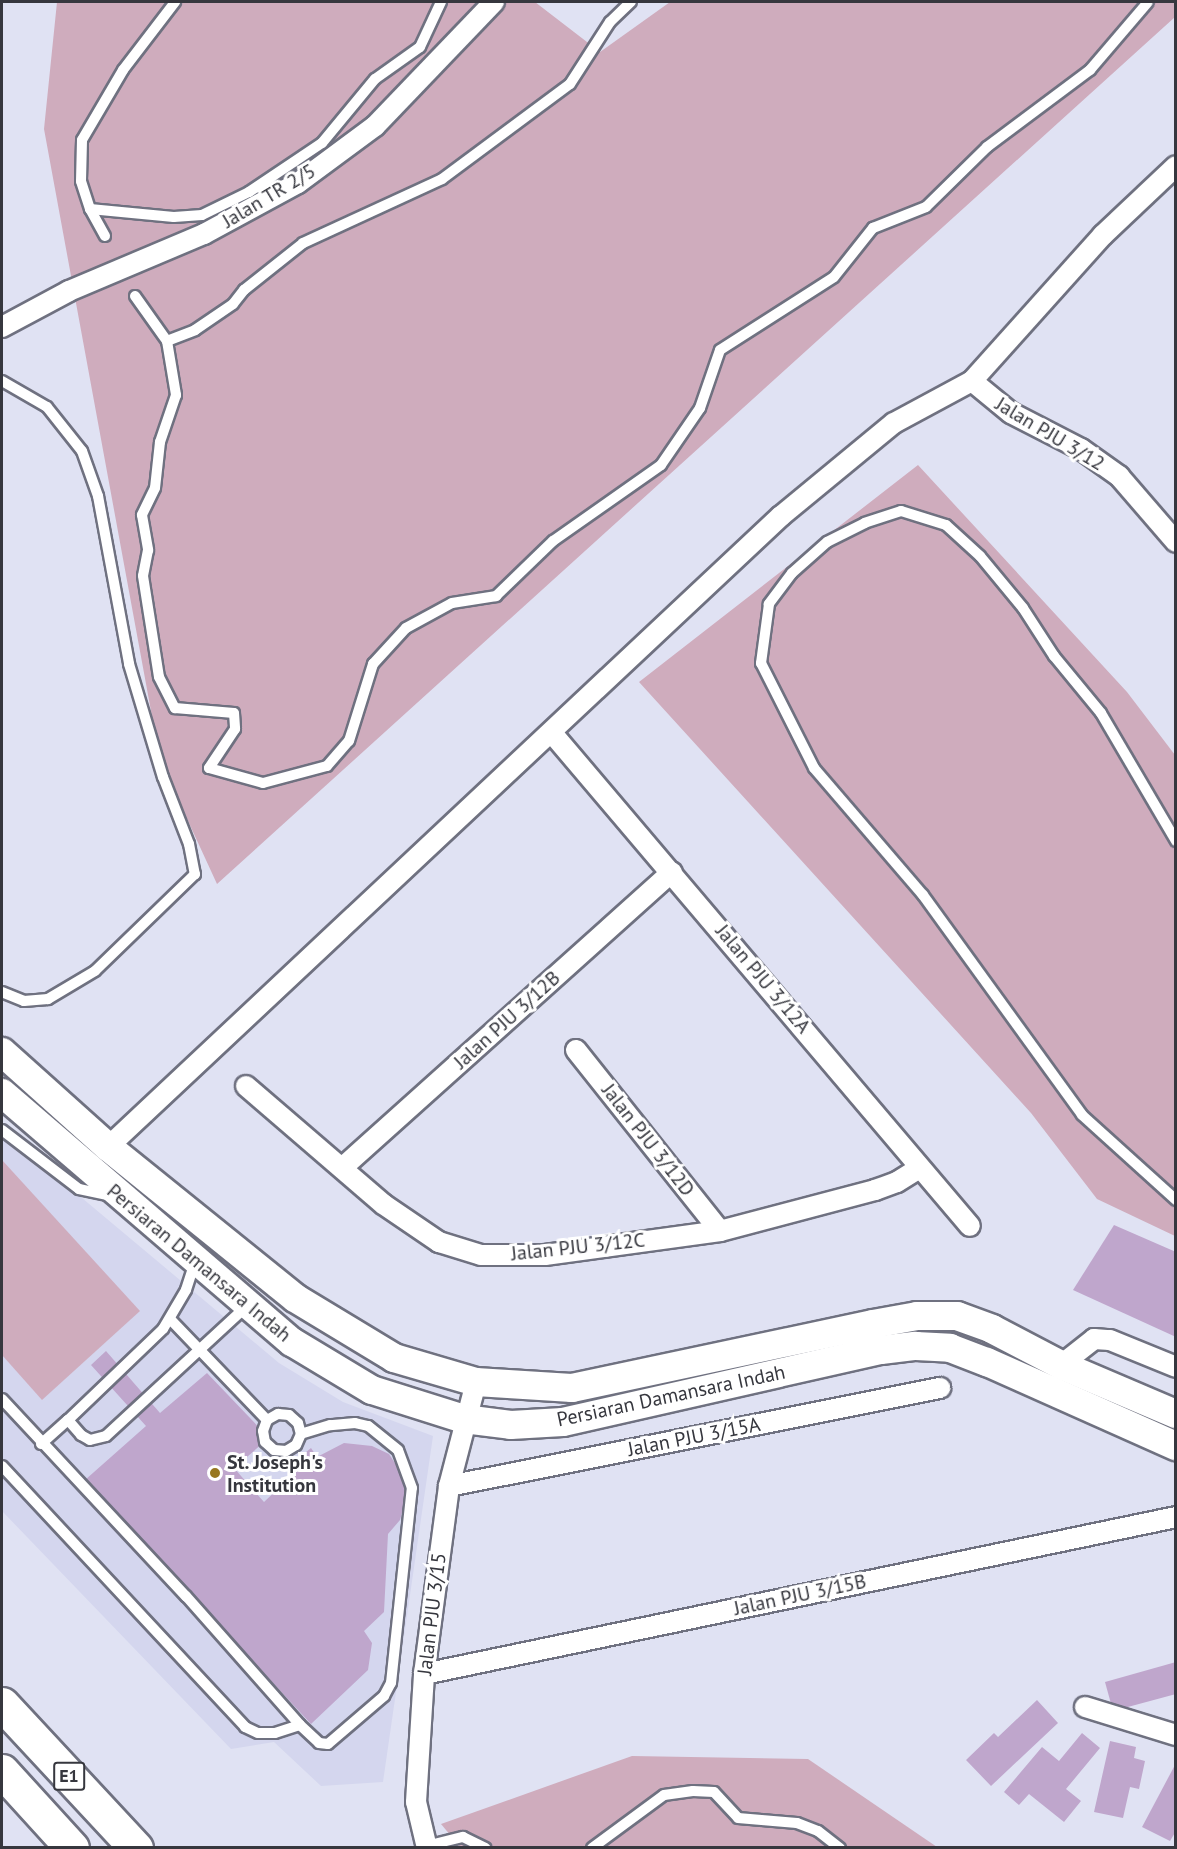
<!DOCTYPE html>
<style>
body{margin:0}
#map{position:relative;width:1177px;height:1849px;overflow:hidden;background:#e0e2f3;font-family:"PT Sans",sans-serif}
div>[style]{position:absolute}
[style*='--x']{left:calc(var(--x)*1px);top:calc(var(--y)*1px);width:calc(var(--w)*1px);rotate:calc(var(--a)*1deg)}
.built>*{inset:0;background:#d4d6ee}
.green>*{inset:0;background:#cfacbd}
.building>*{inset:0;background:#bfa6cc}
.roads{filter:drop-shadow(2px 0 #6f7180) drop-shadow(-2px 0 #6f7180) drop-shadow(0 2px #6f7180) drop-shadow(0 -2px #6f7180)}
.lane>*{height:10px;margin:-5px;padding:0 5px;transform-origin:5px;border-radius:5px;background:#fff}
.street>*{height:20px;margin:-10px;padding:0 10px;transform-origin:10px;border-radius:10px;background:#fff}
.secondary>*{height:28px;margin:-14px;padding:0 14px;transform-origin:14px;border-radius:14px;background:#fff}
.highway>*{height:33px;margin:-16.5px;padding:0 16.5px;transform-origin:16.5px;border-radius:16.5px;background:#fff}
.dots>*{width:16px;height:16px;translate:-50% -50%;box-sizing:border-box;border:3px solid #fff;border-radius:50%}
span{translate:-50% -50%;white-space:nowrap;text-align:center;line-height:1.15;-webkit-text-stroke:6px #fff;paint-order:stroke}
.shield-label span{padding:2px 4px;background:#fff;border:2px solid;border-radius:4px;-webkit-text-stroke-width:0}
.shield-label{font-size:18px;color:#36373e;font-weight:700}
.street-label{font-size:20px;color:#36373e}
.poi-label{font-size:20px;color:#36373e;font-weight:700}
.left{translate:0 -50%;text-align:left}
.frame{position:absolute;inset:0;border:3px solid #36373e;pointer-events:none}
</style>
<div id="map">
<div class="built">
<div style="clip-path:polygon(2px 1131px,279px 1363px,343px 1402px,433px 1436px,383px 1782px,321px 1786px,274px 1742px,231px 1749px,2px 1511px)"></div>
</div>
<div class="green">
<div style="clip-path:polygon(57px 2px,535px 2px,600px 52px,670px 2px,1175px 2px,1175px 17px,217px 884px,160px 760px,44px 129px)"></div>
<div style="clip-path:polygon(918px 465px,1127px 692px,1175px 755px,1175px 1236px,1097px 1199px,1031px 1113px,639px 682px)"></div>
<div style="clip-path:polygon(2px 1160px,140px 1311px,42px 1400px,2px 1355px)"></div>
<div style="clip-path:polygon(632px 1756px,808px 1759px,937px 1847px,461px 1848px,441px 1824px)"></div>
</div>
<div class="building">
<div style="clip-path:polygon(1114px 1225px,1176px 1252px,1176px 1337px,1073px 1290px)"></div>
<div style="clip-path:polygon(106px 1351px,160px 1413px,207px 1373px,269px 1438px,234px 1468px,264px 1502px,299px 1469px,294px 1462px,311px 1448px,317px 1457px,344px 1443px,372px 1446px,389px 1454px,402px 1474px,406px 1498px,400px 1520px,388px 1534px,384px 1612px,364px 1631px,372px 1643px,368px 1670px,311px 1724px,85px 1480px,146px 1426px,91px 1365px)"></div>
<div style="clip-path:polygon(1176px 1662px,1176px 1694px,1113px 1711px,1105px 1682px)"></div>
<div style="clip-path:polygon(1037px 1700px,1058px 1723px,991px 1786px,966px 1760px,994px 1733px,998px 1737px)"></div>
<div style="clip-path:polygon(1082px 1733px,1100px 1748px,1066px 1789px,1081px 1801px,1064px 1822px,1029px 1794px,1019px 1805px,1004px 1792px,1042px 1747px,1059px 1761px)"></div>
<div style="clip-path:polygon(1110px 1741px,1136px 1747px,1134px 1758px,1145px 1761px,1139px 1789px,1130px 1787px,1123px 1818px,1094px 1812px)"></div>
<div style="clip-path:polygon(1176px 1763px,1176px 1831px,1170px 1841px,1142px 1827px)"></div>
</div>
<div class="roads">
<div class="lane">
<div style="--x:90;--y:209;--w:84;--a:5.4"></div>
<div style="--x:174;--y:217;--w:28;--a:-4"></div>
<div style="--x:202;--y:215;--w:52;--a:-26.1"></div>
<div style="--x:249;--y:192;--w:88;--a:-33.9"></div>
<div style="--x:322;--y:143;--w:83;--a:-50.4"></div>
<div style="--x:375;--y:79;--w:55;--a:-35.4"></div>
<div style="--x:420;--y:47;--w:50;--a:-65"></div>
<div style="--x:105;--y:236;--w:31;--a:-119"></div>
<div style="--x:90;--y:209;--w:29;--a:-108"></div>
<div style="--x:81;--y:181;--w:41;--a:-88.6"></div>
<div style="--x:82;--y:140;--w:81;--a:-59.6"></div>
<div style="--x:123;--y:70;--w:86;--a:-52.6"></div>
<div style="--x:135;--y:296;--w:55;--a:54.6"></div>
<div style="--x:167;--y:341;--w:55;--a:80.5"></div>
<div style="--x:176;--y:395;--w:50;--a:108.8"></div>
<div style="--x:160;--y:442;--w:46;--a:96.2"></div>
<div style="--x:155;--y:488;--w:30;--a:116"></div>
<div style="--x:142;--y:515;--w:36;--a:80"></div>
<div style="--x:148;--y:550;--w:26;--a:101"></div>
<div style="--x:143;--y:576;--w:102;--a:81"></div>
<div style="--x:159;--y:677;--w:35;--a:63"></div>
<div style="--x:175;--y:708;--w:59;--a:4.8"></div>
<div style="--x:234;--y:713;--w:16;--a:86"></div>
<div style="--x:235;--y:729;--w:47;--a:123.7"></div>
<div style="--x:209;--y:768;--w:56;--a:15.5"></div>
<div style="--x:263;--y:783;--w:66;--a:-14.9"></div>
<div style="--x:327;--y:766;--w:33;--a:-49"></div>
<div style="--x:349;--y:741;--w:81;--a:-72.7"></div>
<div style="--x:373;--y:664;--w:49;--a:-47.5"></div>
<div style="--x:406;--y:628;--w:52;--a:-28.5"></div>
<div style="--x:452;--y:603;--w:45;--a:-9"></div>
<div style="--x:496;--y:596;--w:79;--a:-44"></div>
<div style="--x:553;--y:541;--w:132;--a:-35.1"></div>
<div style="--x:661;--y:465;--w:69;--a:-55.6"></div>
<div style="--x:700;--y:408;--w:61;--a:-71"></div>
<div style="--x:720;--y:350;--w:135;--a:-32.6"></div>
<div style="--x:834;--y:277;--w:63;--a:-51.5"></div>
<div style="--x:873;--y:228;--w:57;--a:-21.6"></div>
<div style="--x:926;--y:207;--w:86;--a:-44.5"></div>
<div style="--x:987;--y:147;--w:129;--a:-36.8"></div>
<div style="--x:1090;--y:70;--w:89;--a:-49.5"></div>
<div style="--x:167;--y:341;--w:30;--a:-21"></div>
<div style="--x:195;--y:330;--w:46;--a:-34.4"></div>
<div style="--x:233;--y:304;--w:18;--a:-52"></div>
<div style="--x:244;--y:290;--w:75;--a:-38.5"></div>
<div style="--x:303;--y:243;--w:153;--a:-24.7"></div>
<div style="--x:442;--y:179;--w:159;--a:-36.6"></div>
<div style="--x:570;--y:84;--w:74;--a:-57.2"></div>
<div style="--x:610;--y:22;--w:29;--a:-44"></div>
<div style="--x:2;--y:381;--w:52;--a:30"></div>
<div style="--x:47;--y:407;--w:56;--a:51.5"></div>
<div style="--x:82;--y:451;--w:48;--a:70.4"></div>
<div style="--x:98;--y:496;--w:171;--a:79.5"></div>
<div style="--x:129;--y:664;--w:118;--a:73.3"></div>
<div style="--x:163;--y:777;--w:72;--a:68.8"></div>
<div style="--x:189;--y:844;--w:31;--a:79"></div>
<div style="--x:195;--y:874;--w:139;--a:135.9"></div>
<div style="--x:95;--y:971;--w:55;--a:149.2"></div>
<div style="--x:48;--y:999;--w:24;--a:175"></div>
<div style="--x:24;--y:1001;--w:24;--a:-158"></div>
<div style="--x:1176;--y:841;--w:148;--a:-120.4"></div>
<div style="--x:1101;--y:713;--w:74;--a:-129.5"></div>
<div style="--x:1054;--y:656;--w:57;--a:-122.9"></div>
<div style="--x:1023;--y:608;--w:67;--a:-129.6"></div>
<div style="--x:980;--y:556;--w:46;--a:-137.6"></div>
<div style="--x:946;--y:525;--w:47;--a:-162.7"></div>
<div style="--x:901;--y:511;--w:38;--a:162"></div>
<div style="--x:865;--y:523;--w:42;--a:153.4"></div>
<div style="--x:827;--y:542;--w:47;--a:138.5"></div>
<div style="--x:792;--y:573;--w:39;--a:127"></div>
<div style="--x:769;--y:604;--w:60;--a:97.7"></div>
<div style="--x:761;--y:663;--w:118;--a:63.2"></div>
<div style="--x:814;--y:768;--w:167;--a:49.4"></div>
<div style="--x:923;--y:895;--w:271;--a:54.1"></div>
<div style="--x:1082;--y:1115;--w:127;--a:42.1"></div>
<div style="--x:2;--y:1130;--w:97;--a:37.5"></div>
<div style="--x:79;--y:1189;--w:34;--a:12"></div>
<div style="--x:195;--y:1262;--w:29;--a:108"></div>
<div style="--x:186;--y:1290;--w:45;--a:120.5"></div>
<div style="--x:163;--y:1329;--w:132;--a:136.2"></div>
<div style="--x:68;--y:1420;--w:20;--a:49"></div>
<div style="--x:81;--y:1435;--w:10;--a:29"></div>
<div style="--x:90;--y:1440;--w:16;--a:-14"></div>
<div style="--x:106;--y:1436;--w:192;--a:-42.7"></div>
<div style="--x:171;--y:1320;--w:139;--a:46.2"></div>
<div style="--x:2;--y:1399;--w:270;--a:47"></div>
<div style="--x:186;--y:1596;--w:172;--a:48.5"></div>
<div style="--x:300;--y:1725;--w:26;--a:43"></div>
<div style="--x:319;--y:1743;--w:9;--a:6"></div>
<div style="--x:328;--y:1744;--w:74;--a:-40.6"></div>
<div style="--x:384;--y:1696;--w:15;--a:-62"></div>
<div style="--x:391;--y:1683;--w:196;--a:-83.9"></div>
<div style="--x:412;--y:1488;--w:40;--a:-110.2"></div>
<div style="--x:398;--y:1450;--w:38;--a:-141"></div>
<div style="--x:368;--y:1426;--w:13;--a:-167"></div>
<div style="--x:355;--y:1423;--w:25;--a:175"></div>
<div style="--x:330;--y:1425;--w:30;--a:163"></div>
<div style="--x:301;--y:1434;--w:12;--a:114"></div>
<div style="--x:296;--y:1445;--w:12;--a:149"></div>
<div style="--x:286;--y:1451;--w:12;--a:-175"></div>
<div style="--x:274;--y:1450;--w:12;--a:-138"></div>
<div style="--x:265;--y:1442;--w:11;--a:-100"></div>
<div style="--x:263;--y:1431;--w:12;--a:-70"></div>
<div style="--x:267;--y:1420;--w:13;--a:-29"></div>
<div style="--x:278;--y:1414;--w:11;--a:5"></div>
<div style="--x:289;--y:1415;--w:12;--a:42"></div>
<div style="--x:298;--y:1423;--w:11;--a:75"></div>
<div style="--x:41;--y:1444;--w:36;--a:-42"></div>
<div style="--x:2;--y:1466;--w:357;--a:47"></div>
<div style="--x:245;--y:1727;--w:14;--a:25"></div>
<div style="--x:258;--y:1733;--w:17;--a:0"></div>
<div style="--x:275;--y:1733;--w:26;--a:-18"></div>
<div style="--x:426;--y:1846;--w:38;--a:-14"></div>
<div style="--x:463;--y:1837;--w:25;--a:26"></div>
<div style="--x:592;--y:1848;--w:89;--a:-36.4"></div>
<div style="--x:664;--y:1795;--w:29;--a:-8"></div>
<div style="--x:693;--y:1791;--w:21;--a:3"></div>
<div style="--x:714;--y:1792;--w:35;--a:47"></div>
<div style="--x:738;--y:1818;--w:59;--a:4.8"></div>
<div style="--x:797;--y:1823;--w:22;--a:21"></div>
<div style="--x:818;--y:1831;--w:28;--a:38"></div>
</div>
<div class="street">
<div style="--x:2;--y:327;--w:76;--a:-28.2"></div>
<div style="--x:69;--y:291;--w:147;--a:-22.9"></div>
<div style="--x:204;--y:234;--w:107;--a:-28.5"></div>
<div style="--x:298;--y:183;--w:96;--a:-36.5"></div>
<div style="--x:375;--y:126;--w:172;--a:-46.2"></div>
<div style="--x:972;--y:381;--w:50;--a:39.4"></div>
<div style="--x:1011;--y:413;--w:79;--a:27.2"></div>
<div style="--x:1081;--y:449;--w:47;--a:35.4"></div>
<div style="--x:1119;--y:476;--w:87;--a:49.2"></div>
<div style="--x:552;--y:733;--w:646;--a:49.71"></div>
<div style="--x:576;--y:1050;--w:231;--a:51.5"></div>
<div style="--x:246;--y:1086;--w:181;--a:40.7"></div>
<div style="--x:383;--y:1204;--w:68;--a:34.2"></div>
<div style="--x:439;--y:1242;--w:44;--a:17.2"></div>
<div style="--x:481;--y:1255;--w:64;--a:0"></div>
<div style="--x:545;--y:1255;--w:177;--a:-7.8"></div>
<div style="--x:720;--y:1231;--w:160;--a:-14.8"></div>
<div style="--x:875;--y:1190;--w:23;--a:-20"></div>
<div style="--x:897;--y:1182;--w:26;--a:-32"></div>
<div style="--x:108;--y:1147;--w:923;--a:-43.16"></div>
<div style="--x:781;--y:516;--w:146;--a:-39.5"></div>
<div style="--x:894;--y:423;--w:89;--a:-28.3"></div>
<div style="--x:972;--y:381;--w:196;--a:-48.1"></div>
<div style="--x:1103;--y:235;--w:100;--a:-43.4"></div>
<div style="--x:342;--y:1168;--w:443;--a:-41.9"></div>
<div style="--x:1061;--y:1365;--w:42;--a:-38.2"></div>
<div style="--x:1094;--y:1339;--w:16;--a:4"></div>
<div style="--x:1110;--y:1340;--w:71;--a:22.2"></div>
<div style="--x:449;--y:1486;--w:501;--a:-11.29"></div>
<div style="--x:424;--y:1674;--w:768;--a:-11.79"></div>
<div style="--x:1085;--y:1707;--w:95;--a:17.1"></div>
<div style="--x:427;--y:1848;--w:47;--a:-103.4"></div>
<div style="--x:416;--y:1802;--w:128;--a:-86.4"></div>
<div style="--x:424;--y:1674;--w:190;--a:-82.4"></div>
<div style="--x:449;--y:1486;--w:107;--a:-75.4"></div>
</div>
<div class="secondary">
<div style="--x:2;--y:1052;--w:142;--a:41.9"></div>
<div style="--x:108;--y:1147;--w:240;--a:38.9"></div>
<div style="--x:295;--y:1298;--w:116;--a:31.2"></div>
<div style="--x:394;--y:1358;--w:85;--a:16.3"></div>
<div style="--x:476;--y:1382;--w:96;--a:3.6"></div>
<div style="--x:572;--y:1388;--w:308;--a:-12"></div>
<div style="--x:873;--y:1324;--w:45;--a:-10.3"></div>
<div style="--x:917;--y:1316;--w:40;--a:0"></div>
<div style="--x:957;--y:1316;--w:37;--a:20"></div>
<div style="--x:992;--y:1329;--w:78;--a:27.6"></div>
<div style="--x:1061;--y:1365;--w:125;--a:23.1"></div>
<div style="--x:2;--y:1093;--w:382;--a:40.7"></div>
<div style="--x:292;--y:1342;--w:93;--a:31"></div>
<div style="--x:372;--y:1390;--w:96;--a:17.5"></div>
<div style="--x:464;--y:1419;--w:47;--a:7.3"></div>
<div style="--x:511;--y:1425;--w:52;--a:-3.3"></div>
<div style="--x:563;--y:1422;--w:326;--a:-12.8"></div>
<div style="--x:881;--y:1350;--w:35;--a:-7"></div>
<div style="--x:916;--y:1346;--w:34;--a:3"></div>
<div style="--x:950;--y:1348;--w:40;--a:21"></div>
<div style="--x:987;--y:1362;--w:207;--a:24"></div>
</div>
<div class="highway">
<div style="--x:2;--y:1704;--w:197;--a:47.1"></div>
<div style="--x:2;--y:1771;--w:104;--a:47.7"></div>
</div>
</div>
<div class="dots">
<div style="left:215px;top:1473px;background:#97761f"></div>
</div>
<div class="shield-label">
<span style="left:69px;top:1776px">E1</span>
</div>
<div class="street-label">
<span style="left:269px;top:196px;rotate:-31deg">Jalan TR 2/5</span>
<span style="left:1050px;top:434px;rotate:31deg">Jalan PJU 3/12</span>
<span style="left:763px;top:979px;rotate:50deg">Jalan PJU 3/12A</span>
<span style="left:507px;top:1020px;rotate:-42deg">Jalan PJU 3/12B</span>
<span style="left:648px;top:1140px;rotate:52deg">Jalan PJU 3/12D</span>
<span style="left:578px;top:1247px;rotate:-6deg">Jalan PJU 3/12C</span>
<span style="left:199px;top:1263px;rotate:40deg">Persiaran Damansara Indah</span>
<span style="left:671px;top:1396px;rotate:-12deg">Persiaran Damansara Indah</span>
<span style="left:694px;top:1437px;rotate:-11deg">Jalan PJU 3/15A</span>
<span style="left:800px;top:1595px;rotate:-12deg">Jalan PJU 3/15B</span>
<span style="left:432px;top:1614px;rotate:-83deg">Jalan PJU 3/15</span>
</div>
<div class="poi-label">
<span class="left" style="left:227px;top:1474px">St. Joseph's<br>Institution</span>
</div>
<div class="frame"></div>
</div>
